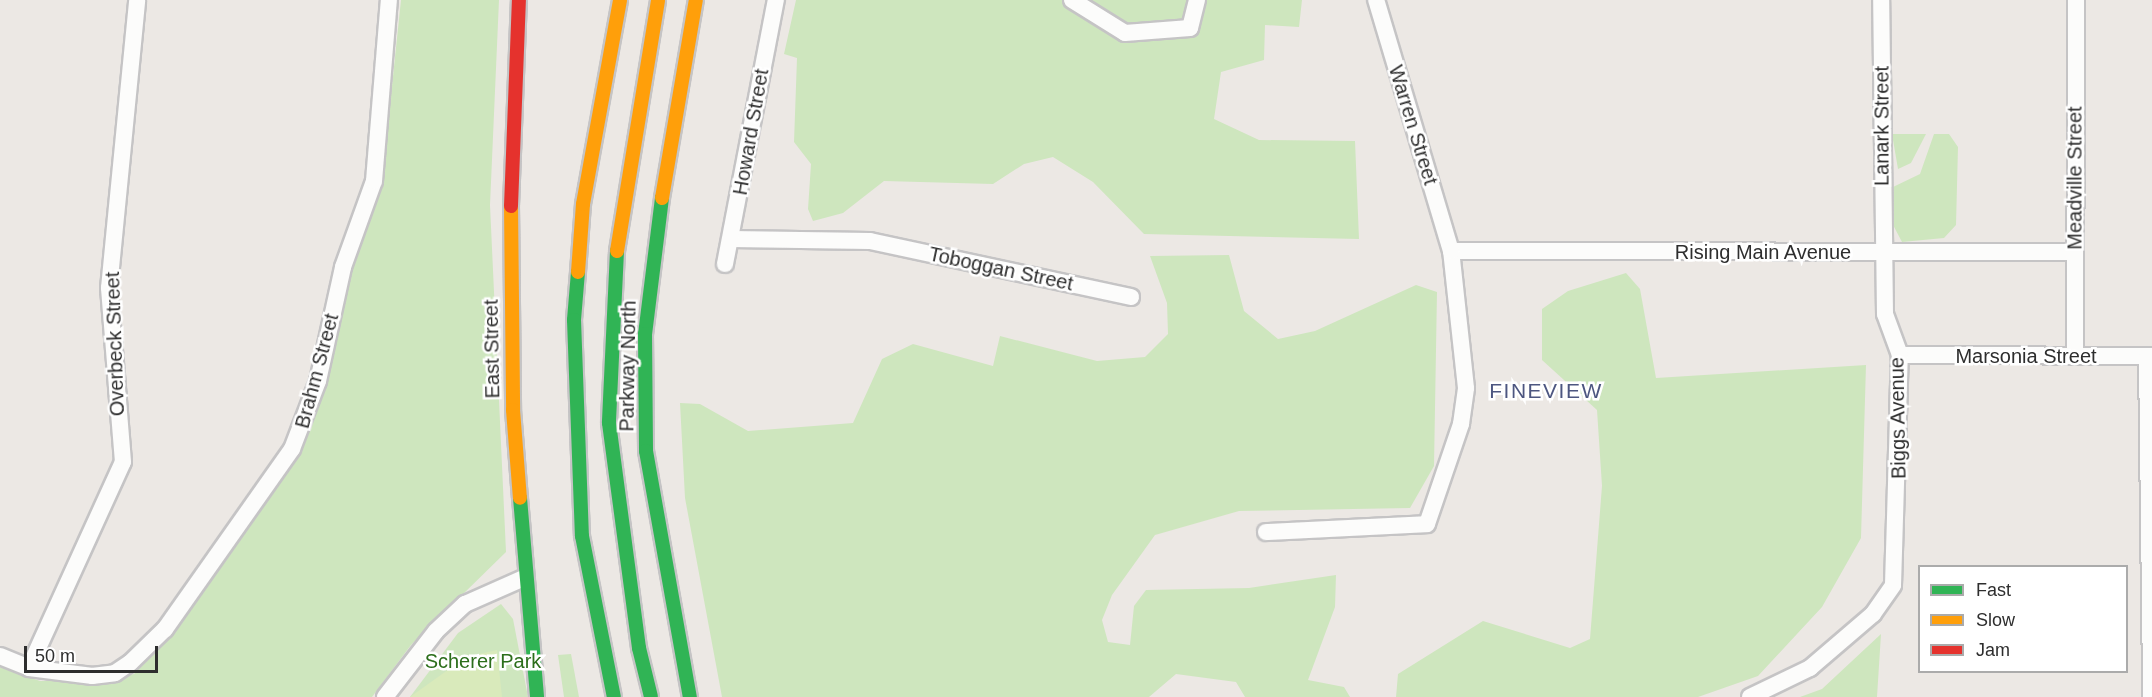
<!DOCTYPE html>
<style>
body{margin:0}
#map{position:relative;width:2152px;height:697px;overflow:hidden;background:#ece8e4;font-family:Helvetica,sans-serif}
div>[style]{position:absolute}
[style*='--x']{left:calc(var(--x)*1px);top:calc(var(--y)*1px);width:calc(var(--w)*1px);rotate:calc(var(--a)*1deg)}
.green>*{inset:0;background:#cee6be}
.pitch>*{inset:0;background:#d9eabb}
.roads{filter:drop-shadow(2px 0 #c5c4c5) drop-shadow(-2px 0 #c5c4c5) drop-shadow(0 2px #c5c4c5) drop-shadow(0 -2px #c5c4c5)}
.street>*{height:16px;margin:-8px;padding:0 8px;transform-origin:8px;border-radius:8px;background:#fcfcfb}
.fast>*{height:14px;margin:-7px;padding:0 7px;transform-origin:7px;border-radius:7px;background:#30b455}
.slow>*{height:14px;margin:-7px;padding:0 7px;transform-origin:7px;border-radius:7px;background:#ff9f0a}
.jam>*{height:14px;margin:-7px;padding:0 7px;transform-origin:7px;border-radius:7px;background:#e5322d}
span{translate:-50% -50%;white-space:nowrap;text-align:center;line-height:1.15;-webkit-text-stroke:5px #fff;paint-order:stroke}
.street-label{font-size:20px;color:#2e2e2e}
.park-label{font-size:20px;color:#2c6e1b}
.neighbourhood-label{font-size:21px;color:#4d5680;letter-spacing:1.5px}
.legend{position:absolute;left:1918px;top:565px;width:210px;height:108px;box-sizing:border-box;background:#fff;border:2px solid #ababab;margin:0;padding:8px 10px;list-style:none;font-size:18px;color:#2e2e2e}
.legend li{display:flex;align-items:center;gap:12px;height:30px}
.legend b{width:30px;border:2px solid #ababab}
.scale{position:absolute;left:24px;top:646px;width:134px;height:27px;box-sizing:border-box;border:3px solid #2e2e2e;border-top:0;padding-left:8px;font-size:18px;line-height:21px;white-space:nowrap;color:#2e2e2e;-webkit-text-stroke:4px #fff;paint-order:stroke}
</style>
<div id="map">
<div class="green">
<div style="clip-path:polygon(401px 0,499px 0,490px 205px,506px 552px,411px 645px,372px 697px,0 697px,0 667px,40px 681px,104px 680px,134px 674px,166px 642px,304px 443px,351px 266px,381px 191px)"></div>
<div style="clip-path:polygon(796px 0,1302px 0,1299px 27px,1265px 25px,1264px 60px,1221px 72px,1214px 119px,1259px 140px,1355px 141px,1359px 239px,1144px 234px,1093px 182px,1053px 157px,1024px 164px,993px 184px,884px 181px,843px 213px,813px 221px,808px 209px,811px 164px,794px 142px,797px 58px,784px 54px)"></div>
<div style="clip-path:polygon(1892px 134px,1926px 134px,1911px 163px,1898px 169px)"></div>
<div style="clip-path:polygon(1934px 134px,1949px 134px,1958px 147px,1956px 225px,1944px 238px,1902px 242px,1892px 223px,1893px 187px,1920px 174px)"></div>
<div style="clip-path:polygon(1229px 255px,1244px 311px,1278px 339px,1315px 331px,1416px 285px,1437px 292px,1434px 466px,1410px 508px,1239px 511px,1155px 535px,1112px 595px,1102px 620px,1108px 642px,1130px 645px,1134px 606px,1146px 590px,1249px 588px,1336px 575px,1335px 607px,1308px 680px,1344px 687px,1350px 697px,1245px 697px,1236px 682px,1176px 674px,1149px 697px,722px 697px,685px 498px,680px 403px,700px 404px,748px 431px,853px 423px,882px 359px,913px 344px,993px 366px,1000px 336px,1097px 361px,1145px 357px,1168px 334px,1167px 303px,1150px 256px)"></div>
<div style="clip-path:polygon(1626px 273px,1640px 289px,1656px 378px,1866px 365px,1861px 538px,1822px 607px,1758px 676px,1698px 697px,1396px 697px,1398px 674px,1483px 621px,1570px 648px,1590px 639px,1602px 486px,1597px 410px,1542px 360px,1542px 309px,1568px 291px)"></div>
<div style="clip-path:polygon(501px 604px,513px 619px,528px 697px,410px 697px,458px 633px)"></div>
<div style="clip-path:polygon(1881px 634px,1877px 697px,1800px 697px,1822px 689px)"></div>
<div style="clip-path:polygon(571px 654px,579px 697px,564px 697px,558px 655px)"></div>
</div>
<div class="pitch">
<div style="clip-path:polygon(497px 650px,502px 697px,410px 697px,466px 657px)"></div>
</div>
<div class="roads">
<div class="street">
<div style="--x:1072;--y:0;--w:62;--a:31.9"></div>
<div style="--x:1125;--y:33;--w:65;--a:-4.4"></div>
<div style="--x:1190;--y:28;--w:29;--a:-76"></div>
<div style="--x:731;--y:239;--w:139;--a:0.8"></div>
<div style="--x:870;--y:241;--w:267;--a:12.1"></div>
<div style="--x:1451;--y:251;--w:624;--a:0.09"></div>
<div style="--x:725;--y:264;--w:269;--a:-79.1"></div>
<div style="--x:1900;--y:355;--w:252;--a:0.2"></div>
<div style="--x:2075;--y:356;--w:356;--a:-89.8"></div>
<div style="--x:2147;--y:356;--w:341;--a:89.3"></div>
<div style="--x:1266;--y:532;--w:161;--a:-2.8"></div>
<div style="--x:1427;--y:524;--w:106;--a:-71.2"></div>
<div style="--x:1461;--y:424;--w:36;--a:-82"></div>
<div style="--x:1466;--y:388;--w:138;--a:-96.2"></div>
<div style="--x:1451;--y:251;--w:262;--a:-106.6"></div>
<div style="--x:0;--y:656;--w:31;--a:22"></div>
<div style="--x:29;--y:668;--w:64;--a:7.2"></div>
<div style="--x:92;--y:676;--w:23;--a:-7"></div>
<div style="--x:115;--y:673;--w:18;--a:-34"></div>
<div style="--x:130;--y:663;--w:49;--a:-44.2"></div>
<div style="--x:165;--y:629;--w:220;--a:-54.8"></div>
<div style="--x:292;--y:449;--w:73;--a:-69.1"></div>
<div style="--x:318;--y:381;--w:117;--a:-77.6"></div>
<div style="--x:343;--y:267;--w:91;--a:-70.2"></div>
<div style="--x:374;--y:181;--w:182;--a:-85.3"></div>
<div style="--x:29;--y:668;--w:226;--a:-65.5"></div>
<div style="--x:123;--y:462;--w:175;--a:-94.6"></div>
<div style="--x:109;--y:288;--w:289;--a:-84.4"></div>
<div style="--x:385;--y:697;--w:83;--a:-52.3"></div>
<div style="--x:436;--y:631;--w:40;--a:-43"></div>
<div style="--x:465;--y:604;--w:64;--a:-23.8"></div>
<div style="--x:1750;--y:697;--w:67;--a:-25.8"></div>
<div style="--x:1810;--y:668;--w:83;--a:-40.6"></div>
<div style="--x:1873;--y:614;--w:35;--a:-55"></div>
<div style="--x:1893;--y:585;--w:230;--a:-88.3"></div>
<div style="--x:1900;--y:355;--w:44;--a:-110.1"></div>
<div style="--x:1885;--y:314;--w:314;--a:-90.7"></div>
</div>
<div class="fast">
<div style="--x:662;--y:198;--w:137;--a:97.1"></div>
<div style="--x:645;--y:334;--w:117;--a:89.5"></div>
<div style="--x:646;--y:451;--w:250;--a:79.9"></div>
<div style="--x:617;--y:251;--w:172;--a:92.7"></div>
<div style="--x:609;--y:423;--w:227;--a:82.4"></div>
<div style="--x:639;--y:648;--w:50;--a:76.2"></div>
<div style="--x:578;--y:272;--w:48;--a:94.8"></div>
<div style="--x:574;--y:320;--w:216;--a:87.9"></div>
<div style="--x:582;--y:536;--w:164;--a:78.8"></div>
<div style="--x:520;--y:498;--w:200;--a:85.1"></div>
</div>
<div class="slow">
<div style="--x:662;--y:198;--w:201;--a:-80.3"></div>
<div style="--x:511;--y:206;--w:204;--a:89.4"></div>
<div style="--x:513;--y:410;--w:88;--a:85.5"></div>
<div style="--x:617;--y:251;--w:254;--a:-80.7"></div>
<div style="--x:578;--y:272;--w:68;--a:-85.8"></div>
<div style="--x:583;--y:204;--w:207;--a:-79.7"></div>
</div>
<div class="jam">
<div style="--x:511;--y:206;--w:206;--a:-87.8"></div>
</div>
</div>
<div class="street-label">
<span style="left:1413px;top:125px;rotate:73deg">Warren Street</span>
<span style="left:1882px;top:126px;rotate:-90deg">Lanark Street</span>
<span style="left:751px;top:132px;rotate:-80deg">Howard Street</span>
<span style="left:2075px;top:178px;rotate:-90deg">Meadville Street</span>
<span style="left:1763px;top:252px">Rising Main Avenue</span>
<span style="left:1001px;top:269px;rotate:12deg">Toboggan Street</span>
<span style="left:115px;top:344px;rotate:-92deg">Overbeck Street</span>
<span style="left:492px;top:349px;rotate:-91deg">East Street</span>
<span style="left:2026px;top:356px">Marsonia Street</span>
<span style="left:628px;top:366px;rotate:-89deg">Parkway North</span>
<span style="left:317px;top:371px;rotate:-75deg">Brahm Street</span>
<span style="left:1898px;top:418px;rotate:-91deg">Biggs Avenue</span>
</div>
<div class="park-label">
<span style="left:483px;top:661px">Scherer Park</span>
</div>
<div class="neighbourhood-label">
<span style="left:1546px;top:391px">FINEVIEW</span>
</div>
<ul class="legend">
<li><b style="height:8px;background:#30b455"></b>Fast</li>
<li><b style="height:8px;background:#ff9f0a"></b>Slow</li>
<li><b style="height:8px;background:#e5322d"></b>Jam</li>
</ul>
<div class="scale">50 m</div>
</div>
